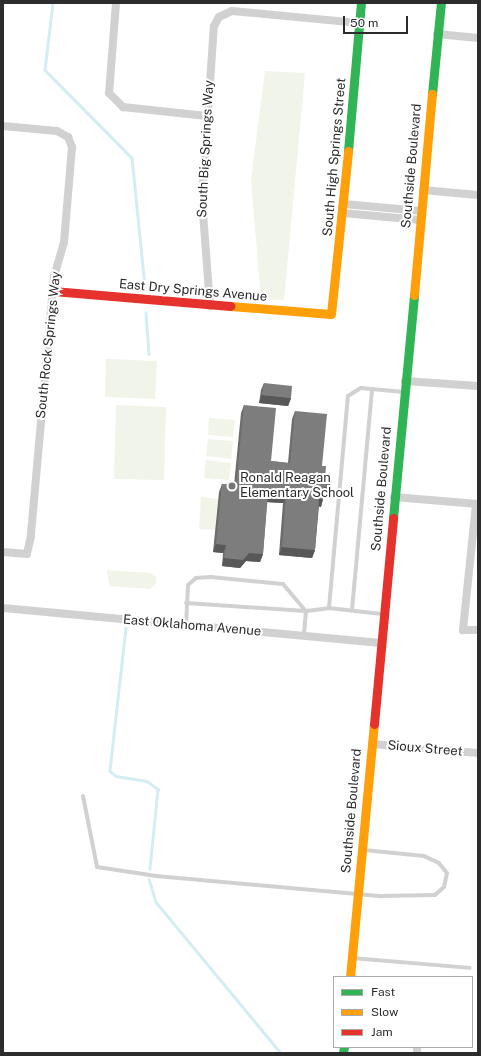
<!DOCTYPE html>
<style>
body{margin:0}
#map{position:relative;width:481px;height:1056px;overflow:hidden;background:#fff;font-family:"Public Sans",sans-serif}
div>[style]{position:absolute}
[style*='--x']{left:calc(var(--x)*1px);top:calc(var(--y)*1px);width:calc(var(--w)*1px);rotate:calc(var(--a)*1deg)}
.green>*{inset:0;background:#f1f4e9}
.stream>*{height:2.5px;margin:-1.25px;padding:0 1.25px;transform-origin:1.25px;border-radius:1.25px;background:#d4edf2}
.lane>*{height:4px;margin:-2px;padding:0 2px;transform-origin:2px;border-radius:2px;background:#d1d1d1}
.street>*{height:8px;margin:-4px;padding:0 4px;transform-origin:4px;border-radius:4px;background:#d1d1d1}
.fast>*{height:9px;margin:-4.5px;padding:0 4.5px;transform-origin:4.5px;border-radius:4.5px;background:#30b455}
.slow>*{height:9px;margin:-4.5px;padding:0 4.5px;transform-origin:4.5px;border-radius:4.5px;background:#ff9f0a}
.jam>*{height:9px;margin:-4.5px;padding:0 4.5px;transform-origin:4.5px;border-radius:4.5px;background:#e5322d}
.wall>*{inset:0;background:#6c6c6c}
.shaded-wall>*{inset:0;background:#585858}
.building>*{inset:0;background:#7d7d7d}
.dots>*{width:11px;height:11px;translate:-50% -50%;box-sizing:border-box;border:2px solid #fff;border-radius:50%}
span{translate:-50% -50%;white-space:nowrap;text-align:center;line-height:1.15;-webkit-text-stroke:4px #fff;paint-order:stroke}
.street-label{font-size:13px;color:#2c2c2c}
.poi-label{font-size:13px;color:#2c2c2c}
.left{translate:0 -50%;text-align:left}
.frame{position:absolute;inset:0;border:4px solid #2c2c2c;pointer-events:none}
.legend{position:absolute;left:333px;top:976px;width:140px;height:72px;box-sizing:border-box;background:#fff;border:1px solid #ababab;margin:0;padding:5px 7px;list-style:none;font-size:12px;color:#2c2c2c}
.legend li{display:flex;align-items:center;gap:8px;height:20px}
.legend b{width:20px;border:1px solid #ababab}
.scale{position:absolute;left:343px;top:16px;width:65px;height:18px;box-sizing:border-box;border:2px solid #2c2c2c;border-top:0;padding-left:5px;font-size:12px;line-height:14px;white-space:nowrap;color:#2c2c2c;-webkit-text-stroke:3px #fff;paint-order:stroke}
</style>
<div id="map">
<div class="green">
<div style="clip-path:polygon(265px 71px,305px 73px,284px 300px,261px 299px,251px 180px)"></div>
<div style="clip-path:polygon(106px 359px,157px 361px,155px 399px,105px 397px)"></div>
<div style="clip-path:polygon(116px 405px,166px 407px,164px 480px,114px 479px)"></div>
<div style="clip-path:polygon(209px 418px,235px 420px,233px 437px,208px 435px)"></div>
<div style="clip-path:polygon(208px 439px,233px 441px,231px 459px,206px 456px)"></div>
<div style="clip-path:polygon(206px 460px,231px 463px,229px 480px,204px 478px)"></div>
<div style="clip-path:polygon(201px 497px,218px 499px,215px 530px,199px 529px)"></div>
<div style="clip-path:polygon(107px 570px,150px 573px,156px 577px,156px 583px,150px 589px,109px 586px)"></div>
</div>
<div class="stream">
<div style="--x:53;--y:3;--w:67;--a:96.8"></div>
<div style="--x:45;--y:70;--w:124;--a:45.3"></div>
<div style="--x:132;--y:158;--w:130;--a:84.2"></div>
<div style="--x:146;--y:313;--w:41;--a:85.8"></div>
<div style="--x:126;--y:628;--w:144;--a:96.4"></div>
<div style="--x:110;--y:771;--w:8;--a:40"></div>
<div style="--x:116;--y:776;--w:31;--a:9"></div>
<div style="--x:147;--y:781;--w:14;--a:36"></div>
<div style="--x:158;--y:789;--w:80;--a:95.7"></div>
<div style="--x:149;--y:879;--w:24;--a:73"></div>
<div style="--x:156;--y:902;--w:196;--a:50.4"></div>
</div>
<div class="lane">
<div style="--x:186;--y:603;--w:120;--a:3.8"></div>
<div style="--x:306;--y:611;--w:23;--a:-7"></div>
<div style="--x:329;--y:608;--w:53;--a:6.5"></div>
<div style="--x:329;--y:608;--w:213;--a:-84.9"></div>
<div style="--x:348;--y:396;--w:15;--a:-32"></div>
<div style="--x:361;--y:388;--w:43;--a:5.3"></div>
<div style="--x:352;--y:610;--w:222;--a:-84.8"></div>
<div style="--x:186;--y:625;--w:40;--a:-87.1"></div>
<div style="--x:188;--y:585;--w:11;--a:-41"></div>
<div style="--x:196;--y:578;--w:15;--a:-4"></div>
<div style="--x:211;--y:577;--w:72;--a:5.6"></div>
<div style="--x:283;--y:584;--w:35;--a:50"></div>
<div style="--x:306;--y:611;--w:25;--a:95"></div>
<div style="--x:83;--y:796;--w:72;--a:78.8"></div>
<div style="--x:97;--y:867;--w:60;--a:8.7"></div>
<div style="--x:156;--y:876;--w:227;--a:5.1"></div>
<div style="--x:382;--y:896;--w:53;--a:-1.1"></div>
<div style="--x:435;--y:895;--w:12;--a:-42"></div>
<div style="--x:444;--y:887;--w:14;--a:-78"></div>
<div style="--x:447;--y:873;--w:13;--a:-129"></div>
<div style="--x:439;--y:863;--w:17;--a:-155"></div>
<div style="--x:424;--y:856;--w:60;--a:-174.3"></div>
<div style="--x:352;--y:958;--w:118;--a:4.8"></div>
</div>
<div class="street">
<div style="--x:116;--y:3;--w:90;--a:94.4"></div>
<div style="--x:109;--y:93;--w:20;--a:45"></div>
<div style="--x:123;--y:107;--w:84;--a:6.1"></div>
<div style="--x:437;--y:34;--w:41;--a:5.6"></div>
<div style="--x:3;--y:126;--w:54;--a:5.3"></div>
<div style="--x:57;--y:131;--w:13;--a:29"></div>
<div style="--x:68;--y:137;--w:11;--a:68"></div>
<div style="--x:72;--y:147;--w:95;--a:94.8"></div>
<div style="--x:64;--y:242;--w:35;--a:106"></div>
<div style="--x:54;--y:276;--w:261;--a:95.1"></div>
<div style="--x:31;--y:536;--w:18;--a:103"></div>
<div style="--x:27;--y:554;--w:24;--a:-175"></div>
<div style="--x:423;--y:190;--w:55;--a:5.2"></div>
<div style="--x:344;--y:204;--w:77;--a:5.2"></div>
<div style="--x:343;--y:213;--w:77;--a:5.2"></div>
<div style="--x:210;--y:306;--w:106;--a:-94.3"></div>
<div style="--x:202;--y:200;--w:174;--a:-86.1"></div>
<div style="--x:214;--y:26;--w:10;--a:-61"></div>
<div style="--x:219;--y:17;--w:14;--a:-25"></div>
<div style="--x:232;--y:11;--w:129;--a:5.4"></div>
<div style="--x:405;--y:381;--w:73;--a:3.9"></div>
<div style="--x:394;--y:497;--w:84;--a:4.8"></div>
<div style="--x:476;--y:504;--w:127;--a:95.9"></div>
<div style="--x:463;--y:630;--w:15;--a:0"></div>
<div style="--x:3;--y:608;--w:380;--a:5.3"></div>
<div style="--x:372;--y:744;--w:106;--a:4.9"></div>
<div style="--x:417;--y:1053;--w:6;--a:-90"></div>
</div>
<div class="fast">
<div style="--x:432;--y:94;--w:91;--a:-84.4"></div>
<div style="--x:348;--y:151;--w:149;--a:-85"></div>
<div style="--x:393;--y:518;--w:224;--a:-84.6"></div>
<div style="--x:343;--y:1053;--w:6;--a:-81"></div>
</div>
<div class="slow">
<div style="--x:414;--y:295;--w:202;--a:-84.9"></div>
<div style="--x:230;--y:306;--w:101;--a:4.5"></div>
<div style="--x:331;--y:314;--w:164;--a:-84"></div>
<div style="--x:350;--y:977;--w:254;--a:-84.6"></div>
</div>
<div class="jam">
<div style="--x:53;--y:291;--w:178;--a:4.8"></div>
<div style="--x:374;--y:724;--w:207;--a:-84.7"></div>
</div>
<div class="wall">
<div style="clip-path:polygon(264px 383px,291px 398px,288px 406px,259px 403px,261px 390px)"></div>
<div style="clip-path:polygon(244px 405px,271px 461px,288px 463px,292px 419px,295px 411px,322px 466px,325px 478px,328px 496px,324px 495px,321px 507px,319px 506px,315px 550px,312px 558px,279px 555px,283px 503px,267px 502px,263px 554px,260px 562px,246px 561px,240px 568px,222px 566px,223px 553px,213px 552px,219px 492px,222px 484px,234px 485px,241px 413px)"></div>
</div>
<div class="shaded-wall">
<div style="clip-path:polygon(262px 395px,291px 398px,288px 406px,259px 403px)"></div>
<div style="clip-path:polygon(324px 487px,330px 488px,328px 496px,322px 495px)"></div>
<div style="clip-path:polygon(268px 494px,286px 496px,283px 503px,265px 502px)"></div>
<div style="clip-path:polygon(319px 499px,323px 499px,321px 507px,316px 506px)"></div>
<div style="clip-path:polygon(216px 544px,226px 545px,223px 553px,213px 552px)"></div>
<div style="clip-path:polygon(282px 547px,315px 550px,312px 558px,279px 555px)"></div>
<div style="clip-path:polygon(249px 553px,263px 554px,260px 562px,246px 561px,240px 568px,222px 566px,224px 558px)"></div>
</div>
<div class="building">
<div style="clip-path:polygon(264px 383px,292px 386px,291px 398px,262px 395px)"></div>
<div style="clip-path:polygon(244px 405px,276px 408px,271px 461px,290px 463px,295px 411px,327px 414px,322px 466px,326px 466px,325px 478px,331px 478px,330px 488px,324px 487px,323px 499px,319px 499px,315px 550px,282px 547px,286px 496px,268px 494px,263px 554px,249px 553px,243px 560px,224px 558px,226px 545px,216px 544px,222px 484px,236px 485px)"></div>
</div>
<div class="dots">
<div style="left:232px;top:486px;background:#767676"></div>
</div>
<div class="street-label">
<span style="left:206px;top:149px;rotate:-87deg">South Big Springs Way</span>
<span style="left:335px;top:157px;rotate:-85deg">South High Springs Street</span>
<span style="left:412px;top:166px;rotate:-85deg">Southside Boulevard</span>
<span style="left:193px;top:291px;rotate:5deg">East Dry Springs Avenue</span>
<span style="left:49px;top:345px;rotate:-84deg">South Rock Springs Way</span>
<span style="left:382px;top:489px;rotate:-85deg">Southside Boulevard</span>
<span style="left:192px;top:626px;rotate:5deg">East Oklahoma Avenue</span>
<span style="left:425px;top:749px;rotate:5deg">Sioux Street</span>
<span style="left:352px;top:811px;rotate:-85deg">Southside Boulevard</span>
</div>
<div class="poi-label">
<span class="left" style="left:240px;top:486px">Ronald Reagan<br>Elementary School</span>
</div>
<div class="frame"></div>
<ul class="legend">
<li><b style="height:5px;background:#30b455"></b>Fast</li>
<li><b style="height:5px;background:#ff9f0a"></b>Slow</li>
<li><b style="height:5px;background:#e5322d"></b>Jam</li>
</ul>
<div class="scale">50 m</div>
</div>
